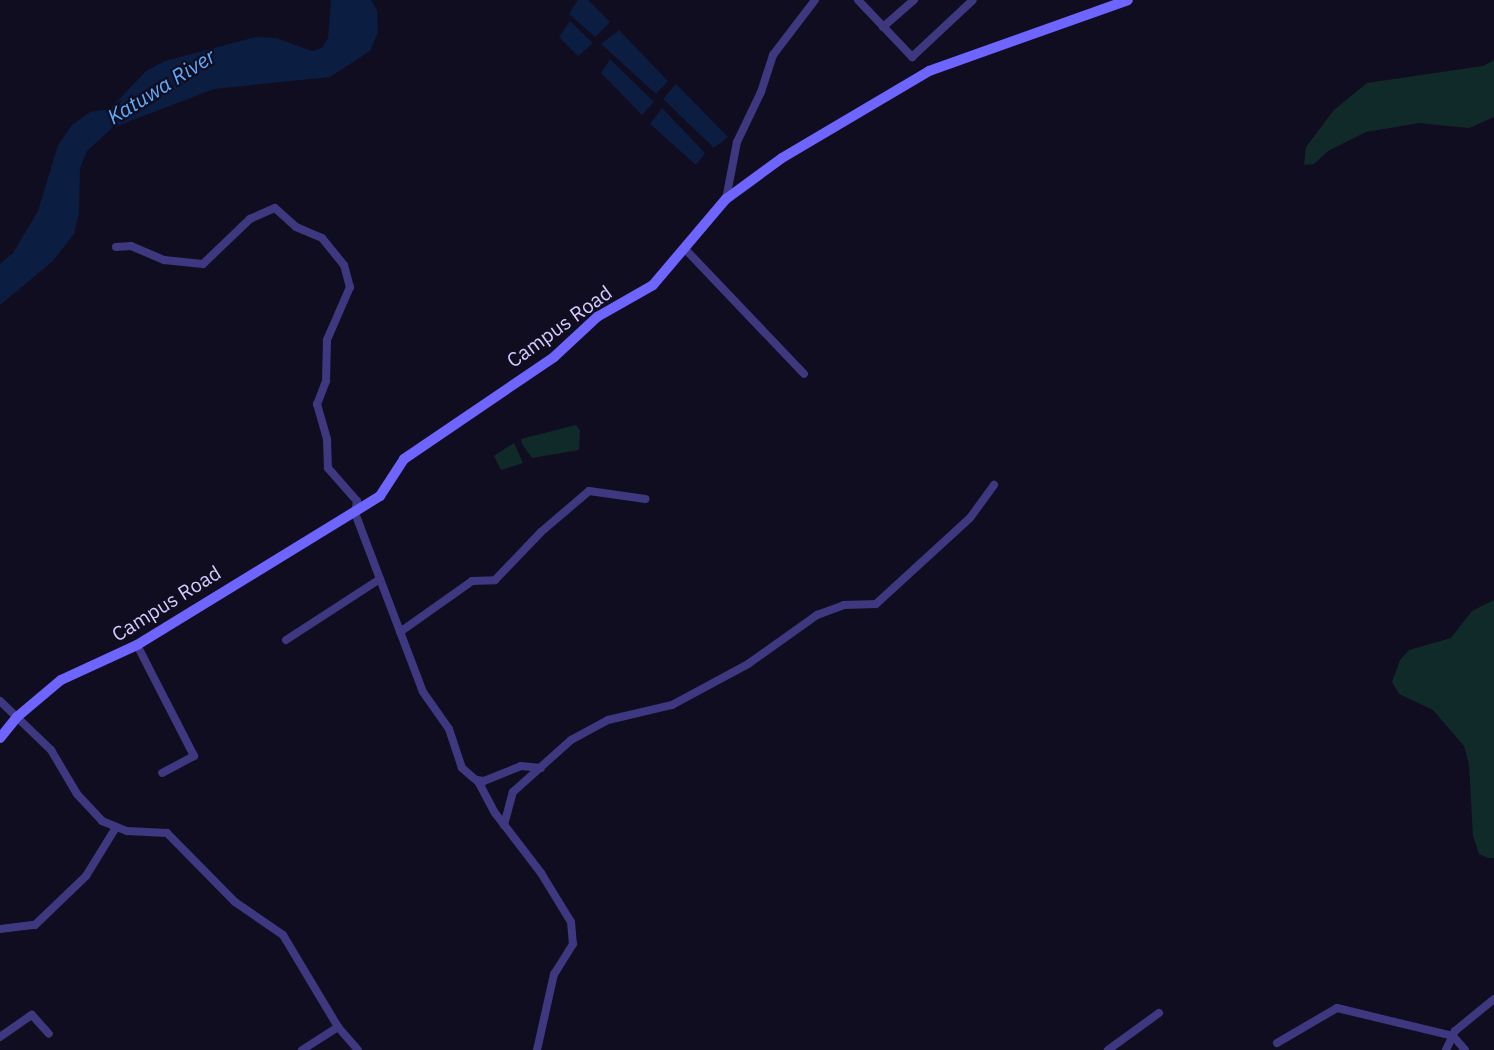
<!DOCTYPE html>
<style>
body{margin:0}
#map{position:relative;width:1494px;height:1050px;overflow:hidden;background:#110d20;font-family:"IBM Plex Sans",sans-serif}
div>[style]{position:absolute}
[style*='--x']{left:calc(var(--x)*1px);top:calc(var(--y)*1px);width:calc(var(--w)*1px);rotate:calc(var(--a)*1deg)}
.green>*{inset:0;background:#102a2a}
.water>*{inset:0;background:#0b1d40}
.street>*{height:8px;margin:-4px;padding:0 4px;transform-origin:4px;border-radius:4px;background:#3d387f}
.secondary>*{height:10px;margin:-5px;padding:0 5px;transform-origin:5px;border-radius:5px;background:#6e64fe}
span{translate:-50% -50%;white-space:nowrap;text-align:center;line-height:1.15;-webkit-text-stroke:4.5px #110d20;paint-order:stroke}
.street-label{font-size:20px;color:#d4ccff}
.water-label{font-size:21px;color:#5bacfe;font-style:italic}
</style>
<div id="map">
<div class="green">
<div style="clip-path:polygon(1494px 60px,1494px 117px,1469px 128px,1419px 123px,1366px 132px,1328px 151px,1314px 164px,1304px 165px,1306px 147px,1334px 110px,1367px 83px,1483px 66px)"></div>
<div style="clip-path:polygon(576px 425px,580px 430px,579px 450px,532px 458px,522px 444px,521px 439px)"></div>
<div style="clip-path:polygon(514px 443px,523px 463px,501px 470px,494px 456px)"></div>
<div style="clip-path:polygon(1494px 600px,1494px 858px,1488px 858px,1479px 854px,1473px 836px,1469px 764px,1464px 746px,1433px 710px,1399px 694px,1392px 682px,1400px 660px,1409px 650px,1451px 638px,1472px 611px)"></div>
</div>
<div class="water">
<div style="clip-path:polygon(331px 0,371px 0,377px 10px,378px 32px,370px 51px,330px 77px,214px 89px,112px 128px,87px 151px,80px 168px,79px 214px,74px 234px,52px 262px,0 305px,0 264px,13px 253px,38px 211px,58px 145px,72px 125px,90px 112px,110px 109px,146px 71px,165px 61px,256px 37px,276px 38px,312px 51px,322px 48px,328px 38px)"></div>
<div style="clip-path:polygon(578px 0,588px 0,610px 22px,595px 37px,569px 14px)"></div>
<div style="clip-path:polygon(570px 21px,593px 43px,578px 56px,559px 37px)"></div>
<div style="clip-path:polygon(619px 30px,668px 81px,656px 94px,601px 44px)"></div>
<div style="clip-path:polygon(610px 59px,654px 102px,642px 115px,601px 73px)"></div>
<div style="clip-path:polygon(676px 84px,728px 137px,714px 148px,663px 99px)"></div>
<div style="clip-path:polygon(662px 108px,705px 153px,696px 165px,650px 124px)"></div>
</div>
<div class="street">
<div style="--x:858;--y:0;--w:79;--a:46.5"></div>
<div style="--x:912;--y:57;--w:83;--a:-43.1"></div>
<div style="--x:883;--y:27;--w:41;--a:-41.1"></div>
<div style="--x:726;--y:199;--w:58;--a:-79.1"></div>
<div style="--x:737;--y:142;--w:55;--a:-64.4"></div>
<div style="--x:761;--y:92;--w:39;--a:-72"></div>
<div style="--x:773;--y:55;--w:69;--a:-52.6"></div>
<div style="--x:116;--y:247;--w:15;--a:-4"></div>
<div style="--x:131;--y:246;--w:36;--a:23"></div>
<div style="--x:164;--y:260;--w:39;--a:6"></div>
<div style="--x:203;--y:264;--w:65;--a:-43.8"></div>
<div style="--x:250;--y:219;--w:27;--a:-24"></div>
<div style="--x:275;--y:208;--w:28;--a:42"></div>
<div style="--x:296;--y:227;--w:28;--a:23"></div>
<div style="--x:322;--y:238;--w:35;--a:51"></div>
<div style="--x:344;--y:265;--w:23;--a:75"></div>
<div style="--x:350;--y:287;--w:58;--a:113.5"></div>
<div style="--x:327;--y:340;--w:41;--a:91.4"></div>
<div style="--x:326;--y:381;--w:25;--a:111"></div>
<div style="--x:317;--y:404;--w:37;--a:74"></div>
<div style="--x:327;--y:440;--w:28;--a:88"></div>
<div style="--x:328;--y:468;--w:44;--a:48.7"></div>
<div style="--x:357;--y:501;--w:12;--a:99"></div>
<div style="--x:355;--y:513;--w:191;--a:69.2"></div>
<div style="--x:423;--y:692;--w:45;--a:54.9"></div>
<div style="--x:449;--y:729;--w:41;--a:71.6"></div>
<div style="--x:462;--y:768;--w:23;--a:41"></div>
<div style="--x:479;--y:783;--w:34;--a:62"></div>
<div style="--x:495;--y:813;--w:76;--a:52.5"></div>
<div style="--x:541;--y:873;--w:57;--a:58.5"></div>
<div style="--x:571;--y:922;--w:22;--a:85"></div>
<div style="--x:573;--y:944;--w:36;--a:122"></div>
<div style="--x:554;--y:974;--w:78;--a:102.6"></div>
<div style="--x:686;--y:250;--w:171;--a:46.4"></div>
<div style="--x:400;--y:632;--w:88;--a:-35.3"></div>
<div style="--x:472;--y:581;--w:23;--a:-2"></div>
<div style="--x:495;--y:580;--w:66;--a:-46.2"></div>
<div style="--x:541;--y:532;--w:63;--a:-40.5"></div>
<div style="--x:589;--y:491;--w:57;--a:8.1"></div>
<div style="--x:286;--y:640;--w:112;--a:-33"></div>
<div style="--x:137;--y:645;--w:125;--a:62.8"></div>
<div style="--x:194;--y:756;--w:36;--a:152"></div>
<div style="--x:0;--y:701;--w:71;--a:43.9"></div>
<div style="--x:51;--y:750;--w:51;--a:59.4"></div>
<div style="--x:77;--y:794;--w:37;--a:47"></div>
<div style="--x:102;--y:821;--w:27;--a:22"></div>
<div style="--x:127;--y:831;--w:40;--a:2.9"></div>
<div style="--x:167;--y:833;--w:97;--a:45.4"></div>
<div style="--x:235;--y:902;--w:58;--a:34.5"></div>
<div style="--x:283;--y:935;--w:107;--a:59.1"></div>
<div style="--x:338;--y:1027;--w:30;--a:49"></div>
<div style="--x:477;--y:780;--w:7;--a:8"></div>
<div style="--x:484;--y:781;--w:40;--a:-22"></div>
<div style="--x:521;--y:766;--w:20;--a:6"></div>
<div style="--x:504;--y:825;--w:34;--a:-75"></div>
<div style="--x:513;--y:792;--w:78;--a:-41.9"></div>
<div style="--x:571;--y:740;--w:42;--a:-28.4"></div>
<div style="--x:608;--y:720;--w:66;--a:-13.2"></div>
<div style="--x:672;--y:705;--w:86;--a:-28.3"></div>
<div style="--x:748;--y:664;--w:85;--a:-35.4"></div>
<div style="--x:817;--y:615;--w:29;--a:-20"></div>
<div style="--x:844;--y:605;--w:32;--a:-2"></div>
<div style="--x:876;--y:604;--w:127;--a:-42.5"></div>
<div style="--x:970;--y:518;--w:41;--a:-54"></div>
<div style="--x:0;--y:929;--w:35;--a:-7"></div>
<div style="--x:35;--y:925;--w:71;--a:-43.9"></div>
<div style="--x:86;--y:876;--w:55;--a:-58.3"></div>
<div style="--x:0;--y:1037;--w:39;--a:-35"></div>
<div style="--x:32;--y:1015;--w:25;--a:48"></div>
<div style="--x:1277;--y:1043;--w:69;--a:-30.3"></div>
<div style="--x:1337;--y:1008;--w:119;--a:13.6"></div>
<div style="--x:1453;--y:1036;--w:18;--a:49"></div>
<div style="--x:302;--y:1050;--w:43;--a:-32.6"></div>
<div style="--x:1108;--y:1050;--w:63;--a:-36"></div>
<div style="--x:1446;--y:1050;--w:21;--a:-65"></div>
<div style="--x:1455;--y:1031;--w:50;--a:-39.4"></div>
</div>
<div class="secondary">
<div style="--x:0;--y:738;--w:27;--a:-51"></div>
<div style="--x:17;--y:717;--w:57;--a:-40.1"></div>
<div style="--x:61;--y:680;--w:84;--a:-24.7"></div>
<div style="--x:137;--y:645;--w:285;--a:-31.5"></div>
<div style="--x:380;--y:496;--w:44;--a:-57"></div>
<div style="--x:404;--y:459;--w:181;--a:-34.2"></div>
<div style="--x:554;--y:357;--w:59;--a:-42.9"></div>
<div style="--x:597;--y:317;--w:64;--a:-29.7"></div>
<div style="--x:653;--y:285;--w:113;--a:-49.7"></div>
<div style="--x:726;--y:199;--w:69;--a:-36.2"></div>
<div style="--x:782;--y:158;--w:171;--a:-30.6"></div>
<div style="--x:929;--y:71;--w:211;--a:-19.6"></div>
</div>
<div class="street-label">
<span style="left:559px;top:326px;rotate:-36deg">Campus Road</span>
<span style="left:166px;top:603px;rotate:-32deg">Campus Road</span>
</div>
<div class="water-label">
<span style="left:161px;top:86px;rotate:-32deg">Katuwa River</span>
</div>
</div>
